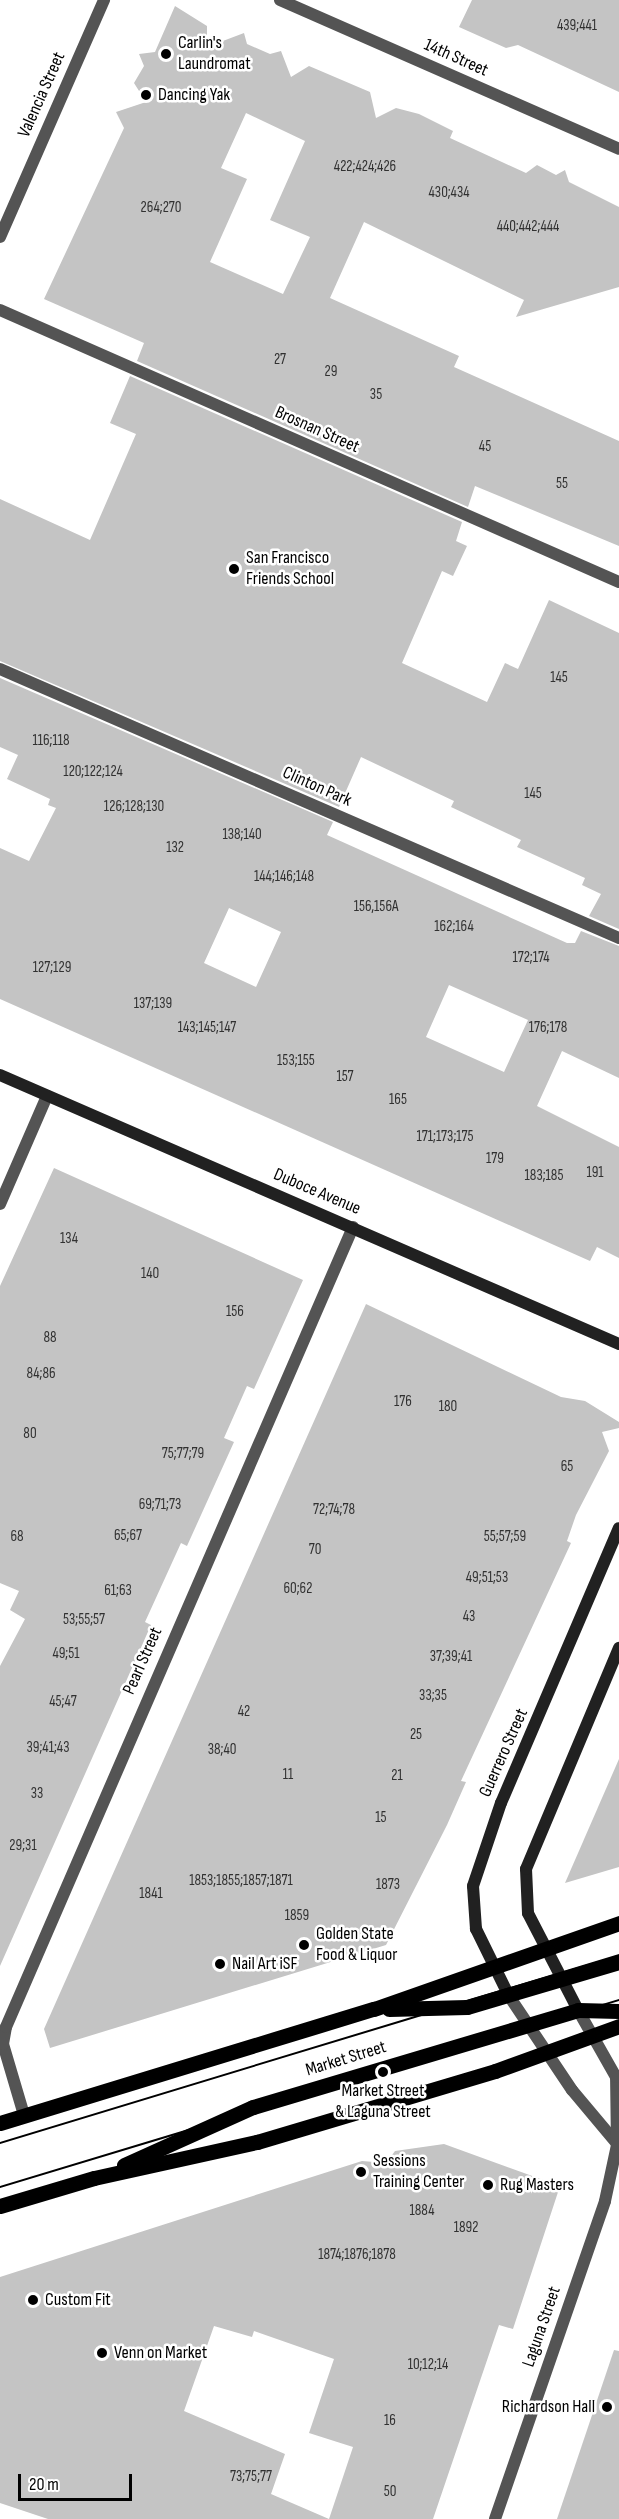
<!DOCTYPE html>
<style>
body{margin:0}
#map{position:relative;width:619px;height:2519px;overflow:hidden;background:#fff;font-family:"Sofia Sans Condensed",sans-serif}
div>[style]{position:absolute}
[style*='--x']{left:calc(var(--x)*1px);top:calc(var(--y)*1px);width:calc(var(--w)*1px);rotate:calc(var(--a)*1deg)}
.building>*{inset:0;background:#c4c4c4}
.minor>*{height:12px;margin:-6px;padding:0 6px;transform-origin:6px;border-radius:6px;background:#545454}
.tertiary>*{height:12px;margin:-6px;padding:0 6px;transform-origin:6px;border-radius:6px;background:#545454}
.secondary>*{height:12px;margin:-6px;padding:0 6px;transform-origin:6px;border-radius:6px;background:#212121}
.primary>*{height:15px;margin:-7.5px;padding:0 7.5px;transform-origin:7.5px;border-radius:7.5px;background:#000}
.tram>*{height:1.5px;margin:-0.75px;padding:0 0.75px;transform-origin:0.75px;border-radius:0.75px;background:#000}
.dots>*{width:16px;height:16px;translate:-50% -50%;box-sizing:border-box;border:3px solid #fff;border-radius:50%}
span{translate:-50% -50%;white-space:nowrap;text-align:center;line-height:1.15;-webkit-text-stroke:5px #fff;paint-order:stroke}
.number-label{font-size:15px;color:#313131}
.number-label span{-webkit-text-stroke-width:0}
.poi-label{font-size:18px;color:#000}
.left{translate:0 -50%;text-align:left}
.right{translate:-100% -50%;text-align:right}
.street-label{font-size:18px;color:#000}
.scale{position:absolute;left:18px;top:2474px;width:114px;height:27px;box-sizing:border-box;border:3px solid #000;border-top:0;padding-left:8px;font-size:18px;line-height:21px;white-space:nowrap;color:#000;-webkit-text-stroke:4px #fff;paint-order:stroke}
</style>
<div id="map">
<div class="building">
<div style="clip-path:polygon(472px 0,619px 0,619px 92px,518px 45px,506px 48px,459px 27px)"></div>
<div style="clip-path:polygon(evenodd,175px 6px,207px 26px,207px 47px,244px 33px,247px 44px,270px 54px,281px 51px,291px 77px,309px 66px,370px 92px,376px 118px,396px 108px,419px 114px,453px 131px,450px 138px,526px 173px,537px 165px,556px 175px,565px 170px,569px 182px,619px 207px,619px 287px,516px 317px,524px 300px,364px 222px,330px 298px,459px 356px,454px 367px,619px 441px,619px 546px,475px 486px,468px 507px,137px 361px,144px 343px,44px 299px,124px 128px,116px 112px,146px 102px,134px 83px,144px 66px,139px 54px,155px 52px,175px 6px,246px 113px,305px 141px,270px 220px,310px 237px,283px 294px,210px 262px,247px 179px,221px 168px,246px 113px)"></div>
<div style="clip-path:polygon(130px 376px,462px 522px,456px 541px,467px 546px,453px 576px,442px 571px,402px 663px,487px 702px,505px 663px,518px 669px,549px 600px,619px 633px,619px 929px,589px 916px,601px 894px,582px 885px,585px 878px,517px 847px,521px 840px,451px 807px,454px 801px,361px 757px,339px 807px,0 661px,0 499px,90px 540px,136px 434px,110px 423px)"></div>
<div style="clip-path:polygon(evenodd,0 678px,333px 822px,327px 835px,567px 943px,575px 943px,581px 931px,619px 946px,619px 1078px,562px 1051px,537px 1106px,619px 1147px,619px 1258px,597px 1247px,590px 1261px,0 999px,0 848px,29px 861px,56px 808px,48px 805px,50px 799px,7px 779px,18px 755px,0 747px,0 678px,229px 908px,281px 932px,256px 987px,204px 963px,229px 908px,0 678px,449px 985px,528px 1020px,504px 1072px,426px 1037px,449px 985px)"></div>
<div style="clip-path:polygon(54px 1168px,303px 1280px,254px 1389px,247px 1386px,224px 1438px,234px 1442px,187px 1546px,181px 1543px,145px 1622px,151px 1625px,0 1966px,0 1666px,25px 1619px,10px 1610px,19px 1591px,0 1583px,0 1286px)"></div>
<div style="clip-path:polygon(366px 1304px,561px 1397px,585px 1401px,619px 1422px,619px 1428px,602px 1432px,609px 1451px,576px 1515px,567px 1541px,571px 1543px,461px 1781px,466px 1782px,447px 1825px,386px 1945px,50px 2048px,44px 2029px)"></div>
<div style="clip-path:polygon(619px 1759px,619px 1867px,565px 1883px)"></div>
<div style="clip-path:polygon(evenodd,444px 2144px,560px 2186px,513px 2329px,499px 2325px,433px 2519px,48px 2519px,0 2503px,0 2277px,362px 2161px,386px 2163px,395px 2151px,444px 2144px,214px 2326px,252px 2337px,254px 2331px,334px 2359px,309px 2433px,353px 2447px,329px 2519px,271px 2494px,285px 2454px,184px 2411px,214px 2326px)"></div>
<div style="clip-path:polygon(614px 2350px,619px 2351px,619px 2519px,557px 2519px)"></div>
</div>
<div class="minor">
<div style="--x:280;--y:0;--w:370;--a:23.7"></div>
<div style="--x:0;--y:310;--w:676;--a:23.72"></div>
<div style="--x:0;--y:669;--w:675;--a:23.49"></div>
<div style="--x:0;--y:1204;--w:118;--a:-66.5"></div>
<div style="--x:509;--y:1996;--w:113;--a:56.2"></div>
<div style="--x:572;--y:2090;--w:73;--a:50"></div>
<div style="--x:24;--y:2115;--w:74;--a:-106.5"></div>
<div style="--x:3;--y:2044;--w:17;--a:-80"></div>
<div style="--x:6;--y:2027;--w:872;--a:-66.55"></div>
<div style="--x:495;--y:2519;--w:336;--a:-70.9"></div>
<div style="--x:605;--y:2201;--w:57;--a:-77.9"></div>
<div style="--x:617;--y:2145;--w:68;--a:-90.8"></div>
<div style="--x:616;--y:2077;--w:77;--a:-119.6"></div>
</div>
<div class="tertiary">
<div style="--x:0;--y:237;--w:259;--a:-66.3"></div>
</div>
<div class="secondary">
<div style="--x:0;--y:1075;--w:675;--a:23.49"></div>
<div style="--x:509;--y:1996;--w:75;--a:-116.2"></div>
<div style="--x:476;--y:1929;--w:43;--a:-94"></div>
<div style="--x:473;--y:1886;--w:88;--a:-71.4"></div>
<div style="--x:501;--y:1803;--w:299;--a:-66.8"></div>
<div style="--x:578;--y:2010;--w:109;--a:-117.3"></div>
<div style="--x:528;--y:1913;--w:44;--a:-92.6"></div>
<div style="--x:526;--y:1869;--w:240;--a:-67.2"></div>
</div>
<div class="primary">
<div style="--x:389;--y:2009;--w:78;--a:-1.5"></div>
<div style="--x:467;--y:2007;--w:159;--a:-16.5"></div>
<div style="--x:0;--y:2123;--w:391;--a:-17"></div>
<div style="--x:374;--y:2009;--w:260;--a:-19.3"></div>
<div style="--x:124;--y:2165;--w:141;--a:-24.2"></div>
<div style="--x:253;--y:2107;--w:339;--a:-16.6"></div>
<div style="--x:578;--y:2010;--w:41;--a:1.4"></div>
<div style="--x:0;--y:2206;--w:98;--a:-16.6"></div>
<div style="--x:94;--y:2178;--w:167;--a:-12.5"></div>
<div style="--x:257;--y:2142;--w:248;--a:-16.6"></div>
<div style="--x:495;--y:2071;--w:132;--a:-19.9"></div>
</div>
<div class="tram">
<div style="--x:0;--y:2143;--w:647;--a:-16.89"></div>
<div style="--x:0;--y:2187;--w:647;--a:-16.81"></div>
</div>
<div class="dots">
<div style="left:166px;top:54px;background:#000"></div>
<div style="left:146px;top:95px;background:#000"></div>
<div style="left:234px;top:569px;background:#000"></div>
<div style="left:304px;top:1945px;background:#000"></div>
<div style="left:220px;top:1964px;background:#000"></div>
<div style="left:383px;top:2072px;background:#000"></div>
<div style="left:361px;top:2172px;background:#000"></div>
<div style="left:488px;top:2185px;background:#000"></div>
<div style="left:33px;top:2300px;background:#000"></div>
<div style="left:102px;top:2353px;background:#000"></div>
<div style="left:607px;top:2407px;background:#000"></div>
</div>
<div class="number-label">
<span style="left:577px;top:26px">439;441</span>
<span style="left:365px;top:167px">422;424;426</span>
<span style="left:449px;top:193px">430;434</span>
<span style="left:161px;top:208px">264;270</span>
<span style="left:528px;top:227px">440;442;444</span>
<span style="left:280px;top:360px">27</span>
<span style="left:331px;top:372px">29</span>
<span style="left:376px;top:395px">35</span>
<span style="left:485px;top:447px">45</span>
<span style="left:562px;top:484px">55</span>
<span style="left:559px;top:678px">145</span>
<span style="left:51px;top:741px">116;118</span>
<span style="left:93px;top:772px">120;122;124</span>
<span style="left:533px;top:794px">145</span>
<span style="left:134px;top:807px">126;128;130</span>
<span style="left:242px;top:835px">138;140</span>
<span style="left:175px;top:848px">132</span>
<span style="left:284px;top:877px">144;146;148</span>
<span style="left:376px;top:907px">156,156A</span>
<span style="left:454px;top:927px">162;164</span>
<span style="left:531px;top:958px">172;174</span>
<span style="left:52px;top:968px">127;129</span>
<span style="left:153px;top:1004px">137;139</span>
<span style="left:207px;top:1028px">143;145;147</span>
<span style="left:548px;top:1028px">176;178</span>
<span style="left:296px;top:1061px">153;155</span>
<span style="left:345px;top:1077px">157</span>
<span style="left:398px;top:1100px">165</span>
<span style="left:445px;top:1137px">171;173;175</span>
<span style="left:495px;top:1159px">179</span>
<span style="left:595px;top:1173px">191</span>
<span style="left:544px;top:1176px">183;185</span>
<span style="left:69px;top:1239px">134</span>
<span style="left:150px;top:1274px">140</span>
<span style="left:235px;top:1312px">156</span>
<span style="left:50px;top:1338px">88</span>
<span style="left:41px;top:1374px">84;86</span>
<span style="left:403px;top:1402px">176</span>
<span style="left:448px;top:1407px">180</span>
<span style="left:30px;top:1434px">80</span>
<span style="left:183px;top:1454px">75;77;79</span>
<span style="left:567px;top:1467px">65</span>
<span style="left:160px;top:1505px">69;71;73</span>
<span style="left:334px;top:1510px">72;74;78</span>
<span style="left:128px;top:1536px">65;67</span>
<span style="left:17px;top:1537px">68</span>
<span style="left:505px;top:1537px">55;57;59</span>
<span style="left:315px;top:1550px">70</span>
<span style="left:487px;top:1578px">49;51;53</span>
<span style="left:298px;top:1589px">60;62</span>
<span style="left:118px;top:1591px">61;63</span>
<span style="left:469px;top:1617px">43</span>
<span style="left:84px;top:1620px">53;55;57</span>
<span style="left:66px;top:1654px">49;51</span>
<span style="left:451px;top:1657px">37;39;41</span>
<span style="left:433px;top:1696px">33;35</span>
<span style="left:63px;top:1702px">45;47</span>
<span style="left:244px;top:1712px">42</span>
<span style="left:416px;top:1735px">25</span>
<span style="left:48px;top:1748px">39;41;43</span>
<span style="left:222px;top:1750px">38;40</span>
<span style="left:288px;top:1775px">11</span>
<span style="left:397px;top:1776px">21</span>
<span style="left:37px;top:1794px">33</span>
<span style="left:381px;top:1818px">15</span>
<span style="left:23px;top:1846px">29;31</span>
<span style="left:241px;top:1881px">1853;1855;1857;1871</span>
<span style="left:388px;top:1885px">1873</span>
<span style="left:151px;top:1894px">1841</span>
<span style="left:297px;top:1916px">1859</span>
<span style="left:422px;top:2211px">1884</span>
<span style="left:466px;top:2228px">1892</span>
<span style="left:357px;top:2255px">1874;1876;1878</span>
<span style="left:428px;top:2365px">10;12;14</span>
<span style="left:390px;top:2421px">16</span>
<span style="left:251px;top:2477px">73;75;77</span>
<span style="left:390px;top:2492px">50</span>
</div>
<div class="poi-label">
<span class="left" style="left:178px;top:54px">Carlin's<br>Laundromat</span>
<span class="left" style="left:158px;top:95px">Dancing Yak</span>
<span class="left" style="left:246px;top:569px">San Francisco<br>Friends School</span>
<span class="left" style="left:316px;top:1945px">Golden State<br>Food &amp; Liquor</span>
<span class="left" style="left:232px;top:1964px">Nail Art iSF</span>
<span style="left:383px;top:2102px">Market Street<br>&amp; Laguna Street</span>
<span class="left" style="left:373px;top:2172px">Sessions<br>Training Center</span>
<span class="left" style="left:500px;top:2185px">Rug Masters</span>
<span class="left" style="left:45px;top:2300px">Custom Fit</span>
<span class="left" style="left:114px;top:2353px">Venn on Market</span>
<span class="right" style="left:595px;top:2407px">Richardson Hall</span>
</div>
<div class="street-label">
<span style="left:456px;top:58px;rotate:24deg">14th Street</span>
<span style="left:42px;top:95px;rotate:-66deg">Valencia Street</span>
<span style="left:317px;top:430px;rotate:24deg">Brosnan Street</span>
<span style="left:317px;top:787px;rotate:24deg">Clinton Park</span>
<span style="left:317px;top:1192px;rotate:23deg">Duboce Avenue</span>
<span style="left:143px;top:1661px;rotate:-66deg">Pearl Street</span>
<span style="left:504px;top:1753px;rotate:-66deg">Guerrero Street</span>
<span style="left:346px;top:2059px;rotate:-17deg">Market Street</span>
<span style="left:542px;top:2327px;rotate:-71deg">Laguna Street</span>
</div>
<div class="scale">20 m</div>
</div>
